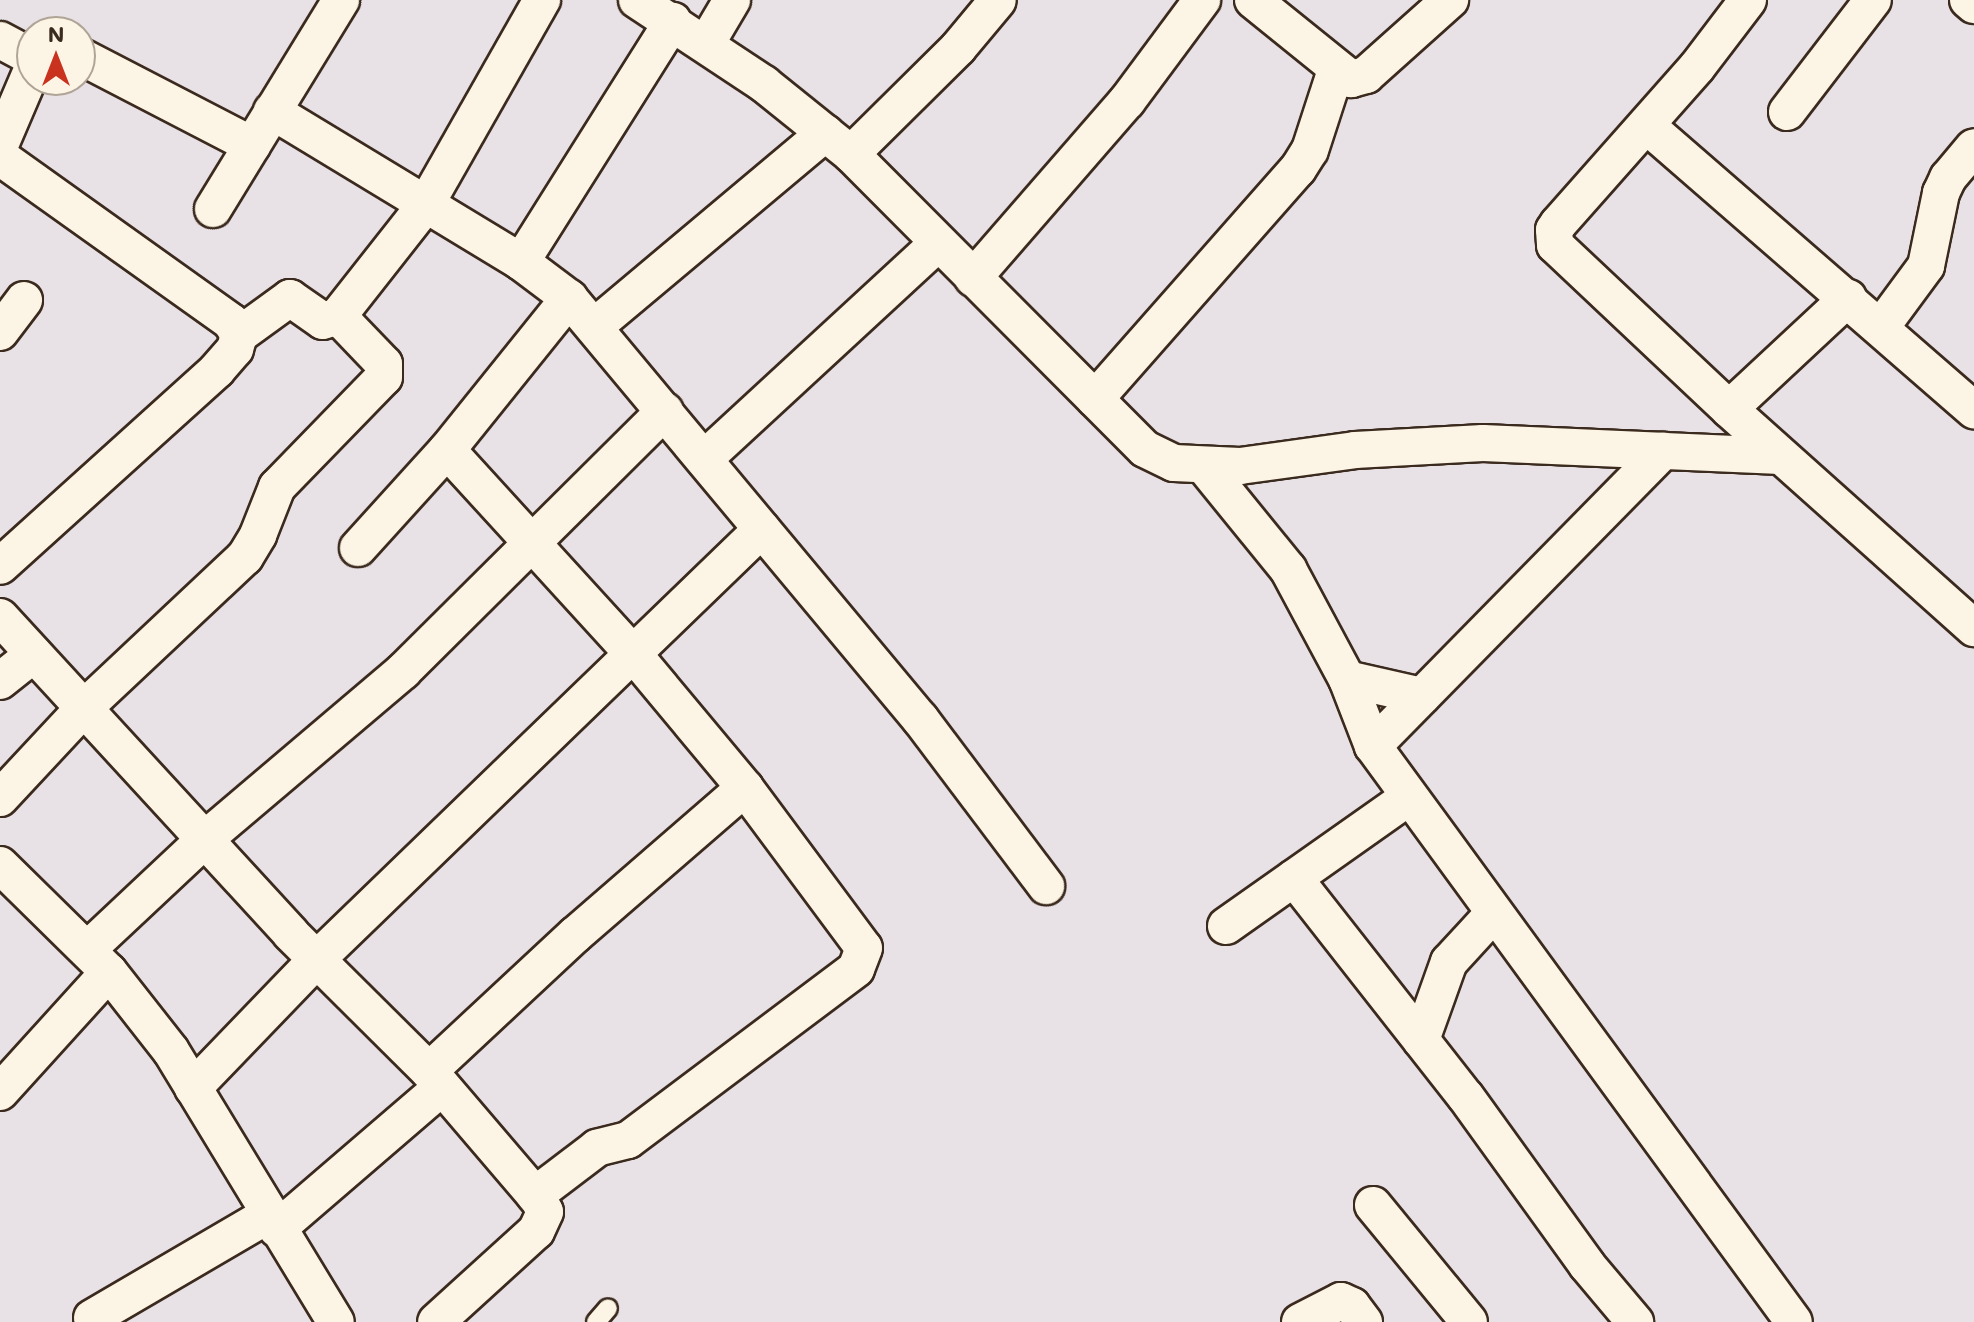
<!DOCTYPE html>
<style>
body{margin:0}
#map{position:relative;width:1974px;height:1322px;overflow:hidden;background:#e8e1e5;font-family:Mali,sans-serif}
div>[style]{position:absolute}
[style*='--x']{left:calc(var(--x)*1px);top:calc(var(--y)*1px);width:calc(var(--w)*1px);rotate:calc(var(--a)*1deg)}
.roads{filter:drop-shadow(2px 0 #3b2a1e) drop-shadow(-2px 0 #3b2a1e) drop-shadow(0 2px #3b2a1e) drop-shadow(0 -2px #3b2a1e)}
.service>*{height:18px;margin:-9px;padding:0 9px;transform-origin:9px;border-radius:9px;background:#fcf5e5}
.minor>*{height:36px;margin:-18px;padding:0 18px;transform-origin:18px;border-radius:18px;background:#fcf5e5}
span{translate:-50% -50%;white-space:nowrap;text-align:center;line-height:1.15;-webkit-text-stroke:8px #fcf5e5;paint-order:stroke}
.north{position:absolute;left:16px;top:16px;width:80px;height:80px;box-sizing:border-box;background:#fcf5e5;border:2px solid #afa495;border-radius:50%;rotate:0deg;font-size:22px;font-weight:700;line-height:32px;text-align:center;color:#3b2a1e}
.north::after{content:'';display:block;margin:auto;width:28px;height:36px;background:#c8321e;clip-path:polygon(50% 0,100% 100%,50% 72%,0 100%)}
</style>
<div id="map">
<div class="roads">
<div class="service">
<div style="--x:596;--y:1322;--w:18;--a:-49"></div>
</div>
<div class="minor">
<div style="--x:637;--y:0;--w:152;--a:33.5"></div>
<div style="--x:764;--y:84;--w:112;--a:38.8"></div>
<div style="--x:851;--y:154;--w:416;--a:45.1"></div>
<div style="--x:1145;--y:449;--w:32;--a:26"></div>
<div style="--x:1174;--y:463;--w:66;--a:2.6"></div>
<div style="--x:1240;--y:466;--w:116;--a:-7.9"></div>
<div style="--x:1355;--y:450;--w:128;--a:-3.1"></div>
<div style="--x:1483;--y:443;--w:298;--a:2.5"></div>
<div style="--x:1253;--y:0;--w:126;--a:38.9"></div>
<div style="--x:1351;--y:79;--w:16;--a:-15"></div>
<div style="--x:1366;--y:75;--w:113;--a:-41.8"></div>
<div style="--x:1748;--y:0;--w:84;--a:127.3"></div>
<div style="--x:1697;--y:67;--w:210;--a:131.5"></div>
<div style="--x:1558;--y:224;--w:7;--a:124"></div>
<div style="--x:1554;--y:230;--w:15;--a:86"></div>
<div style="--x:1555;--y:245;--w:239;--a:43.3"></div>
<div style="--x:1729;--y:409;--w:329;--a:41.8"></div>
<div style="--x:1968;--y:0;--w:8;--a:40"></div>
<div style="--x:0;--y:40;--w:36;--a:28"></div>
<div style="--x:706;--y:44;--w:51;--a:-59.4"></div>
<div style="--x:80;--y:56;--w:194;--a:27.4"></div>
<div style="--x:272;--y:111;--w:291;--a:31.2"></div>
<div style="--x:521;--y:262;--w:60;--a:36.9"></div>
<div style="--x:569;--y:298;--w:550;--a:50.17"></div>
<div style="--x:921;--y:720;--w:208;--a:53"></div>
<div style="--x:1787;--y:112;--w:141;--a:-52.5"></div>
<div style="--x:1646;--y:125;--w:435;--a:41"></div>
<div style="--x:0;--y:145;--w:82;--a:-66.9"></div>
<div style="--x:851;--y:154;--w:151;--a:-44.7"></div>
<div style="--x:958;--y:48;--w:62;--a:-50.2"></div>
<div style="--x:0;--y:157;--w:284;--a:35.5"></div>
<div style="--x:231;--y:322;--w:15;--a:58"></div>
<div style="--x:239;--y:335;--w:15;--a:106"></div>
<div style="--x:235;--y:349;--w:28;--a:131"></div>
<div style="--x:217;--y:370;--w:292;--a:137.9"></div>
<div style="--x:213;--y:209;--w:245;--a:-58.5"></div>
<div style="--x:521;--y:262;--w:285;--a:-57.8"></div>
<div style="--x:973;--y:278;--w:235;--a:-49"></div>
<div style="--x:1127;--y:101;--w:126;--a:-53.4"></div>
<div style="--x:594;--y:327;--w:302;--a:-40"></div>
<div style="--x:1881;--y:327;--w:76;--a:-53.6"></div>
<div style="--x:1926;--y:266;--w:75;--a:-78.4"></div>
<div style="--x:1941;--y:193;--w:17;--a:-65"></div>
<div style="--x:1948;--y:178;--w:40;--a:-50"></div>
<div style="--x:0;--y:332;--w:40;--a:-53"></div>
<div style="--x:239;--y:335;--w:63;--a:-36"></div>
<div style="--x:290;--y:298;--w:40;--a:34.9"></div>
<div style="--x:323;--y:321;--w:16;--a:-18"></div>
<div style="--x:338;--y:316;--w:142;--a:-51.8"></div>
<div style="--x:426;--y:204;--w:235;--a:-60.4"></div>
<div style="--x:1095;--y:399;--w:307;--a:-48.6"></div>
<div style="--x:1298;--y:169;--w:22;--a:-58"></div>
<div style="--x:1310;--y:150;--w:84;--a:-72"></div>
<div style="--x:1729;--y:409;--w:163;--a:-43"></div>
<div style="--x:447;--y:450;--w:279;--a:47.6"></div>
<div style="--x:635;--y:656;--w:172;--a:50.2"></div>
<div style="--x:745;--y:788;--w:199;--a:53.4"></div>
<div style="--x:864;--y:948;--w:22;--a:111"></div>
<div style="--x:856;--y:969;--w:285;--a:143.1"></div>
<div style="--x:628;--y:1140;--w:32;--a:166"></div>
<div style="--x:597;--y:1148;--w:78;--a:142.8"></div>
<div style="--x:704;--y:459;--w:318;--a:-42.7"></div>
<div style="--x:1205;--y:467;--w:132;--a:50.9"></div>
<div style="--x:1288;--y:569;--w:125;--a:61.8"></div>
<div style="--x:1347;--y:679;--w:72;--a:68.8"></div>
<div style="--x:1373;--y:746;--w:713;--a:53.84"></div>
<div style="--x:358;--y:548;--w:132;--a:-47.8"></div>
<div style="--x:447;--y:450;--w:195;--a:-51.2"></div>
<div style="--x:0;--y:617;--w:430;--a:47.4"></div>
<div style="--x:291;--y:934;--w:194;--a:44.8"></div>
<div style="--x:429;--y:1071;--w:170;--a:49.5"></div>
<div style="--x:539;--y:1200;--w:13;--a:63"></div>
<div style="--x:545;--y:1212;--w:21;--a:115"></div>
<div style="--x:536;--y:1231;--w:135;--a:137.7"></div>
<div style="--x:1347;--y:679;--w:77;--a:12.8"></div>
<div style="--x:0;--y:681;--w:43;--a:-38.5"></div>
<div style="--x:1373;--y:746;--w:414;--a:-45.5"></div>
<div style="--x:0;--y:798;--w:123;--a:-47"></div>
<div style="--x:84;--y:708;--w:221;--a:-43.2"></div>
<div style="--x:245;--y:557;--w:26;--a:-59"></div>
<div style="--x:258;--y:535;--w:52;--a:-68.4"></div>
<div style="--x:277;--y:487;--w:153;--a:-45.8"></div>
<div style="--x:384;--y:377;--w:13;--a:-90"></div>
<div style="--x:384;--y:364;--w:66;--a:-133.8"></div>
<div style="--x:0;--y:865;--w:153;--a:44.5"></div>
<div style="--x:109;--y:972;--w:100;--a:51.9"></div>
<div style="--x:171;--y:1051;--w:317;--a:58.7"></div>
<div style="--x:1294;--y:878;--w:278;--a:51.9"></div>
<div style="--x:1466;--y:1097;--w:207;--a:54.2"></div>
<div style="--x:1587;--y:1265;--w:75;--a:49.9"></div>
<div style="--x:1226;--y:926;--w:224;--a:-35.2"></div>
<div style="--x:87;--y:950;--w:161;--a:-43.2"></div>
<div style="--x:204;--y:840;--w:261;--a:-40.3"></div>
<div style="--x:403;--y:671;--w:369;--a:-44.8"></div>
<div style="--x:1421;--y:1040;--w:83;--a:-70.3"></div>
<div style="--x:1449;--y:962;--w:65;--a:-47.5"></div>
<div style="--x:429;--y:1071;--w:200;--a:-43"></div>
<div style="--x:575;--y:935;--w:225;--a:-40.9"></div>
<div style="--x:193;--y:1088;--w:178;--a:-46.1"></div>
<div style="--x:316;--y:960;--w:620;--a:-44.02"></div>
<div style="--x:0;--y:1092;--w:162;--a:-47.8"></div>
<div style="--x:1373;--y:1205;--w:151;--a:50.6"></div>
<div style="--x:277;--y:1229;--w:216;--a:-40.7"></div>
<div style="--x:92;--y:1318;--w:204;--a:-30.3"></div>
<div style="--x:1300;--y:1322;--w:46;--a:-27.1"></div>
<div style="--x:1341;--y:1301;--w:12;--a:24"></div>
<div style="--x:1352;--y:1306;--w:20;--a:53"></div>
</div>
</div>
<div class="north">N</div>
</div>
